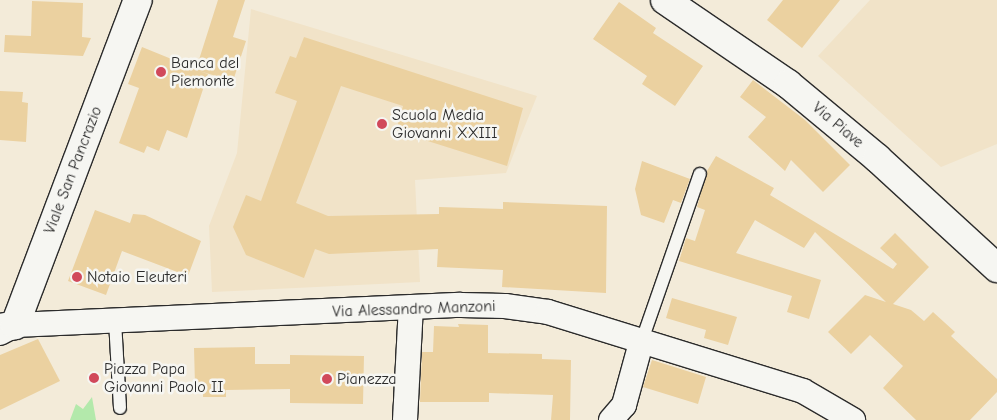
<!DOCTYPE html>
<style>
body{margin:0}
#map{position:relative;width:997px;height:420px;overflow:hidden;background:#f3ebd9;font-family:"Comic Neue",sans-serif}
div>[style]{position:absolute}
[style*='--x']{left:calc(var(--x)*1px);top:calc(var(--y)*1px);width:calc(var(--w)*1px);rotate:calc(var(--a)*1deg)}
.built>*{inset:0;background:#f1e3c8}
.green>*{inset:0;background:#b3e9ab}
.building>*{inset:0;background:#ebd1a0}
.roads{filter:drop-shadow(1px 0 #2b2b2b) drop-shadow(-1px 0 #2b2b2b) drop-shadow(0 1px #2b2b2b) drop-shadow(0 -1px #2b2b2b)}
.service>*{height:12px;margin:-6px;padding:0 6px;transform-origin:6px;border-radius:6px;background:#f6f6f2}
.minor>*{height:24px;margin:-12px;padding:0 12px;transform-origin:12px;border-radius:12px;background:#f6f6f2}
.tertiary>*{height:28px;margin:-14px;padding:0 14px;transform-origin:14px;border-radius:14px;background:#f6f6f2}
.secondary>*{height:28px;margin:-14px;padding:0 14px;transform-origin:14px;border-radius:14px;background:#f6f6f2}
.dots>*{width:14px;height:14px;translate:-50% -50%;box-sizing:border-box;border:2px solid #f6f6f2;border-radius:50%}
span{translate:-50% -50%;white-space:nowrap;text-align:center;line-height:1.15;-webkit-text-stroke:5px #f6f6f2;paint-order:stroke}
.poi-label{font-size:16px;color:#2b2b2b}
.left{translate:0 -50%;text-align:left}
.street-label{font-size:16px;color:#2b2b2b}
</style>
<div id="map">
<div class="built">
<div style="clip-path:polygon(870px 0,997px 0,997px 144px,941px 167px,818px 56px)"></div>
<div style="clip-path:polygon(251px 9px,537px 96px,506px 173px,415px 180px,420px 282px,212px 292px,209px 226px,237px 153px)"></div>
</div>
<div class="green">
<div style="clip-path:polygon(92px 397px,96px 420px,70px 420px,76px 404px,83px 409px)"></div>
</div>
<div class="building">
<div style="clip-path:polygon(218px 0,245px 0,233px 37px,246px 41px,233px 81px,199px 71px,208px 74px,187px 138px,167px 130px,159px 151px,147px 146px,144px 153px,119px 143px,139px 88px,128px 84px,142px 47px,196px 69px)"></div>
<div style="clip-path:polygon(783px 0,840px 0,802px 48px,767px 20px)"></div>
<div style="clip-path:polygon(32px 1px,83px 3px,82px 37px,91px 38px,83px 56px,4px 52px,5px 35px,31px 36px)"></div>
<div style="clip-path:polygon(619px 2px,656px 28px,653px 33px,703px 66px,675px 106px,642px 84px,647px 76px,593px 39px)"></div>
<div style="clip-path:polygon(304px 37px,523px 108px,507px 166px,396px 131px,403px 106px,341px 86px,296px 203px,328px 216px,439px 214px,439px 207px,503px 209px,503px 202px,607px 206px,606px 293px,502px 287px,503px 270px,437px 267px,438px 249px,329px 254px,315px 249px,304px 278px,246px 255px,233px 227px,246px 195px,261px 201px,297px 101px,275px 93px,290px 56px,296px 58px)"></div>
<div style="clip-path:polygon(753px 80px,805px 120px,850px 165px,823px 192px,791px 160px,785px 171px,748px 137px,766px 117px,740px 97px)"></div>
<div style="clip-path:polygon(0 91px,23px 92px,22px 102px,28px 103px,26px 142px,0 140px)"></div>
<div style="clip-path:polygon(716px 156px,774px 188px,770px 195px,893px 269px,897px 264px,880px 248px,895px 233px,929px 267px,893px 304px,911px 310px,924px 321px,933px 312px,955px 332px,951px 336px,997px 379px,997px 392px,970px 420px,916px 420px,883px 388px,903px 366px,870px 335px,851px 354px,828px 332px,865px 295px,886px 302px,815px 232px,804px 248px,755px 220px,736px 253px,821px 280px,809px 319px,787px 312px,792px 296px,679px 261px,686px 238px,695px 241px,705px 210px,697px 207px,707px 171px)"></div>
<div style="clip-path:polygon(642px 161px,690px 179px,681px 203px,673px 200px,664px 223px,641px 215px,635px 189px)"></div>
<div style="clip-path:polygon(95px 210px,130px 223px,133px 214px,145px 215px,201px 241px,188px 276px,122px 251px,106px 295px,68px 281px)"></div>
<div style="clip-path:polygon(672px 298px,737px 317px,728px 345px,704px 338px,706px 330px,666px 318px)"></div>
<div style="clip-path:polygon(458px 324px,488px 325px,488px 353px,542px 354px,542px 359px,571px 360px,570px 420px,551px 420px,553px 395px,489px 393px,489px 402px,420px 402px,422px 352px,433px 352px,434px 326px,459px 327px)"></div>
<div style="clip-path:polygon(38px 339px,60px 381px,0 410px,0 355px)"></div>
<div style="clip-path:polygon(255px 347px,255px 364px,290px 364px,290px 355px,364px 356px,363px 404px,290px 403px,290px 389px,226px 390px,226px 397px,203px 397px,203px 385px,195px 385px,194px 348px)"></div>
<div style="clip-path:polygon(652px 360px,706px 377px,698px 404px,643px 387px)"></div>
</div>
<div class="roads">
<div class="service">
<div style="--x:115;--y:321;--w:87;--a:86.7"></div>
<div style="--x:641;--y:343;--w:179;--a:-70.8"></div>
</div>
<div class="minor">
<div style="--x:0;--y:333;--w:17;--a:-28"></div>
<div style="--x:15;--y:325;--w:446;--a:-2.6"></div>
<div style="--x:461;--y:305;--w:44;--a:1.3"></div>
<div style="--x:505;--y:306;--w:43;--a:7.9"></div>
<div style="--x:548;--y:312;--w:267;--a:17.2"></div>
<div style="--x:803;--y:391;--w:58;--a:30.1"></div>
<div style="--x:405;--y:420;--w:113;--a:-87"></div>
<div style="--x:611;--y:420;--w:20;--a:-49"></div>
<div style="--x:624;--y:405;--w:64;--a:-74.7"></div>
</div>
<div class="tertiary">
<div style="--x:0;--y:328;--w:15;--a:-11"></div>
<div style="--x:15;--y:325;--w:347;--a:-69.3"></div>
</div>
<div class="secondary">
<div style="--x:665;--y:0;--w:149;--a:34.3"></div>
<div style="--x:788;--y:84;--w:116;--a:39.7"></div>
<div style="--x:877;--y:158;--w:163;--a:42.5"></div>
</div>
</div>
<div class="dots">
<div style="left:161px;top:72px;background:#d1495b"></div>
<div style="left:382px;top:124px;background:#d1495b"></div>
<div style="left:77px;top:277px;background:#d1495b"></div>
<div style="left:94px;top:378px;background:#d1495b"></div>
<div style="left:327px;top:379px;background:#d1495b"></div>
</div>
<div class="poi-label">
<span class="left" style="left:171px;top:72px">Banca del<br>Piemonte</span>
<span class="left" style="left:392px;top:124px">Scuola Media<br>Giovanni XXIII</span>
<span class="left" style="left:87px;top:277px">Notaio Eleuteri</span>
<span class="left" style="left:104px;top:378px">Piazza Papa<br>Giovanni Paolo II</span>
<span class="left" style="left:337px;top:379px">Pianezza</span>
</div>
<div class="street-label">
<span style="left:838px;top:125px;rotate:40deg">Via Piave</span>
<span style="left:73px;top:170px;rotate:-69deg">Viale San Pancrazio</span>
<span style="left:414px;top:309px;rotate:-2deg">Via Alessandro Manzoni</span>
</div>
</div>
